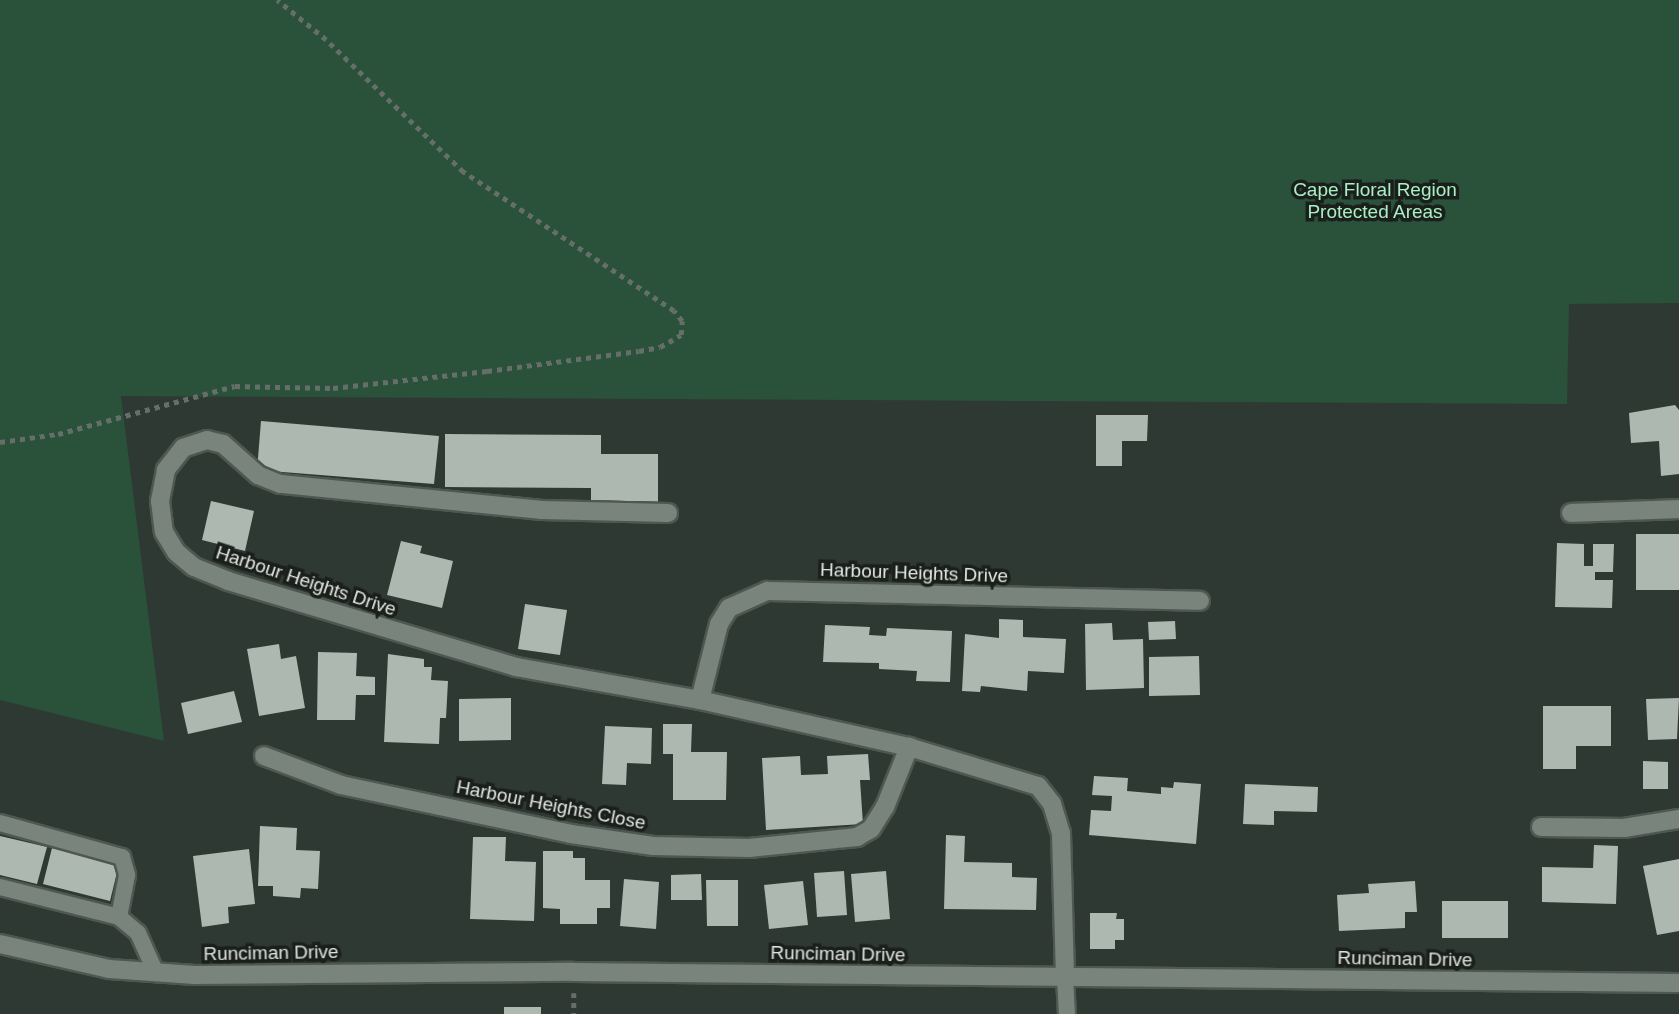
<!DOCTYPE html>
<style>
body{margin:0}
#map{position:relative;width:1679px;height:1014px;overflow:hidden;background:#2f3933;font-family:Arial,sans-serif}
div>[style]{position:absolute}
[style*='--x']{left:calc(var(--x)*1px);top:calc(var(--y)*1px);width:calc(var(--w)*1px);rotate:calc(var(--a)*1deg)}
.green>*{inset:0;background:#2a513a}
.building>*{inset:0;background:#acb8b0}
.path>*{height:4.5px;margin-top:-2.25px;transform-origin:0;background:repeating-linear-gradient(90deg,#656e68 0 5px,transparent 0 10px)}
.roads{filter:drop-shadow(2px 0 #4f5751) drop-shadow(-2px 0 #4f5751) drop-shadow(0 2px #4f5751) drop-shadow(0 -2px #4f5751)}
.lane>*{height:16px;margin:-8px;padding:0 8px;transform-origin:8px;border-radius:8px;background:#79847d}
.street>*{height:18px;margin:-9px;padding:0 9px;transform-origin:9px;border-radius:9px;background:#79847d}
span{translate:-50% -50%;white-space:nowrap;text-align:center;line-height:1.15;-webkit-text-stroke:7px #1b1f1c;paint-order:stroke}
.park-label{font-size:19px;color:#a9efc4}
.street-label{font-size:19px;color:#dee4e0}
</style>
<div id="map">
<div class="green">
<div style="clip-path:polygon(0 0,1679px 0,1679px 303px,1569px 304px,1567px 404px,121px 396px,164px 741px,0 700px)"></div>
</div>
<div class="building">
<div style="clip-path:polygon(1675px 405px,1679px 410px,1679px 474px,1661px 476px,1659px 441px,1631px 443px,1629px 413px)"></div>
<div style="clip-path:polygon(1096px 415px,1148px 415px,1147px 441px,1122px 441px,1122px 466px,1096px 466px)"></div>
<div style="clip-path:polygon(261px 421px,439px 436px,434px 484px,257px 470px)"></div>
<div style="clip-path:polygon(445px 434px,601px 435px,601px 454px,658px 454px,658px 503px,591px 503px,591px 488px,445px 487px)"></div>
<div style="clip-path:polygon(211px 501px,254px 511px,245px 551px,202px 540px)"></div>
<div style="clip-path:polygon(1636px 534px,1679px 534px,1679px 590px,1636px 590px)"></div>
<div style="clip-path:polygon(401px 541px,422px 546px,420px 553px,453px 561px,442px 608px,387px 595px)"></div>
<div style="clip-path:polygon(1557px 543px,1584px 544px,1584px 566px,1593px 566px,1593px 544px,1614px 544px,1613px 572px,1595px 572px,1595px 580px,1613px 580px,1612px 608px,1555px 607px)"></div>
<div style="clip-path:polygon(525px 604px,567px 610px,560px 655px,518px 649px)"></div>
<div style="clip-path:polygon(999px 619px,1023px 620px,1023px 637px,1066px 639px,1064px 673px,1028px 671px,1027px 691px,981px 686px,980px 692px,962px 691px,965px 634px,999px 638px)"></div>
<div style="clip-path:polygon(1175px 621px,1176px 639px,1149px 640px,1148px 622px)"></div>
<div style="clip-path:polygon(1112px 623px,1113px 640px,1143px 639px,1144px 688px,1086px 690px,1085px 624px)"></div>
<div style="clip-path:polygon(825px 625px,870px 627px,869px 635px,886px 636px,887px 628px,952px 631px,950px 682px,916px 681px,917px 671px,879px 669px,879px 663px,823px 662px)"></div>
<div style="clip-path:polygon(279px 644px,281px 659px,296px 656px,305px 708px,259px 716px,247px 649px)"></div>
<div style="clip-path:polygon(318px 652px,357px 653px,356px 676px,375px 677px,375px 695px,356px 695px,355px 720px,317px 720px)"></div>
<div style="clip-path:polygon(388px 654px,424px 659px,424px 667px,432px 667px,431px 680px,448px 681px,446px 718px,440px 718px,439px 744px,384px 742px)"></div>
<div style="clip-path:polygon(1199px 656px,1200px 695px,1149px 696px,1149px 657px)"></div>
<div style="clip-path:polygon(234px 691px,242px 722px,188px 734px,181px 703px)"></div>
<div style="clip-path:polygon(511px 698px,511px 740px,459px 741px,459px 699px)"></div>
<div style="clip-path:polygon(1679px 698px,1677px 739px,1648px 740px,1646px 699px)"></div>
<div style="clip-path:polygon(1543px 706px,1611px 706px,1611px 746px,1576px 746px,1576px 769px,1543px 769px)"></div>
<div style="clip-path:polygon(663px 724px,692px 724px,691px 752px,727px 752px,726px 800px,673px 800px,673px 754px,663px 754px)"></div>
<div style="clip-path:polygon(605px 726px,652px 728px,651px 764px,627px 763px,626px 785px,602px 784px)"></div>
<div style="clip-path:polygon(868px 754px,870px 780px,860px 780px,863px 824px,766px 830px,762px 758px,800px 756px,801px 775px,828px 774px,827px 756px)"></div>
<div style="clip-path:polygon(1643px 761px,1668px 762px,1668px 789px,1643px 789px)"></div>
<div style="clip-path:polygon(1094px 776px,1128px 778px,1127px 791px,1161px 794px,1161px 787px,1173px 788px,1174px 782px,1201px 784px,1196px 844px,1089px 835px,1091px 810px,1111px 811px,1112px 796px,1092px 795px)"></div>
<div style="clip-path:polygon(1245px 784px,1318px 787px,1317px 812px,1274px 811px,1274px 825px,1243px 824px)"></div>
<div style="clip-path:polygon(260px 826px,297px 828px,296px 850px,320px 851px,318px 889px,301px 888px,300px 898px,273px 896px,273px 886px,258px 886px)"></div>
<div style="clip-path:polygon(946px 835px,965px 836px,964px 862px,1012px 863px,1012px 877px,1037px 878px,1036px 910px,944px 909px)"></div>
<div style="clip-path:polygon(0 836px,47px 847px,37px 884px,0 875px)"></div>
<div style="clip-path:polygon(473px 837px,506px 837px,505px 861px,536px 862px,534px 921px,470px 919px)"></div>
<div style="clip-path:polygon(1594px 845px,1618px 846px,1616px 904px,1542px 902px,1542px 867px,1593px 868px)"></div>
<div style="clip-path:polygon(52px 848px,119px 864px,110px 901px,43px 884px)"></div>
<div style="clip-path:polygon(249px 849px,255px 904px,228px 907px,229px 923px,202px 927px,193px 856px)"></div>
<div style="clip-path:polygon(543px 851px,573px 851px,573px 858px,585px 858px,585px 880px,610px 880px,610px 908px,597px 908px,597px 924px,560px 924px,560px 909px,543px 908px)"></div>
<div style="clip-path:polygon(1679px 859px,1679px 931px,1657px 935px,1643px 866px)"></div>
<div style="clip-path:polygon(844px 871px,847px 915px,817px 917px,814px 873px)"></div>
<div style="clip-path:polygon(886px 871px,890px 919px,855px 922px,851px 874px)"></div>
<div style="clip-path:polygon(701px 874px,702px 900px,671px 900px,671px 875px)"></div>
<div style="clip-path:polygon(624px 879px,659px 882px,656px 929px,620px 926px)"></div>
<div style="clip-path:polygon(706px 880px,738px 880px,738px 926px,707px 926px)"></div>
<div style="clip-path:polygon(803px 881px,808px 925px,769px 929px,764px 885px)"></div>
<div style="clip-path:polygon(1415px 881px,1417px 912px,1405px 912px,1405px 928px,1339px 931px,1337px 895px,1369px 893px,1368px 884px)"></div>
<div style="clip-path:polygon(1442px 901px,1508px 901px,1508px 938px,1442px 938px)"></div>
<div style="clip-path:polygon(1090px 913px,1117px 913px,1116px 919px,1124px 919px,1124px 940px,1115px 940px,1115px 949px,1090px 949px)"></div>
<div style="clip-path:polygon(504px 1007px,541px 1007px,541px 1014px,504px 1014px)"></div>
</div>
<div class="path">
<div style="--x:0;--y:442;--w:59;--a:-7.9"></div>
<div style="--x:58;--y:434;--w:183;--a:-15.2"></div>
<div style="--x:235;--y:386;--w:98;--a:1.2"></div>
<div style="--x:333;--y:388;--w:155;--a:-6.3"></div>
<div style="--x:487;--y:371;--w:153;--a:-7.5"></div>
<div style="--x:639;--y:351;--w:21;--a:-11"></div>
<div style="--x:660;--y:347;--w:24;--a:-30"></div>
<div style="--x:681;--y:335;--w:14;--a:-86"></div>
<div style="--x:682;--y:321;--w:13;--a:-129"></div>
<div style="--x:674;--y:311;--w:253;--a:-146.6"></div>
<div style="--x:463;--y:172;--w:190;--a:-136.1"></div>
<div style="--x:326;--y:40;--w:63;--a:-140.8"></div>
<div style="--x:574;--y:993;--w:21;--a:90"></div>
</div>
<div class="roads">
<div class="lane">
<div style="--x:0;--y:823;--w:127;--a:15.6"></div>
<div style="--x:122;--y:857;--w:19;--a:74"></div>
<div style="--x:127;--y:875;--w:43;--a:100.8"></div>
<div style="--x:0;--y:887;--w:123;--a:14.1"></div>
<div style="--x:119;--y:917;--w:25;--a:40"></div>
<div style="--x:138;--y:933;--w:44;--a:65.8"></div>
<div style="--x:1065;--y:977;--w:37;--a:87"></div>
</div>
<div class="street">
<div style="--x:668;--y:513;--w:126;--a:-178.6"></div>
<div style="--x:542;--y:510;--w:263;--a:-174.3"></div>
<div style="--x:280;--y:484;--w:24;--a:-158"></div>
<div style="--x:258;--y:475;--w:47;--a:-138.5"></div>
<div style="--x:223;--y:444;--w:16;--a:-166"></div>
<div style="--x:207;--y:440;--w:25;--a:162"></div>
<div style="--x:183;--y:448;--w:28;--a:128"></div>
<div style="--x:166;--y:470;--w:32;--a:101"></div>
<div style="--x:160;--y:501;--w:31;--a:83"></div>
<div style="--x:164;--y:532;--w:23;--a:59"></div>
<div style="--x:176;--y:552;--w:23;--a:40"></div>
<div style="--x:194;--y:567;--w:37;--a:22"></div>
<div style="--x:228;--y:581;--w:301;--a:16.6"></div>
<div style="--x:516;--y:667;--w:187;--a:10.2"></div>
<div style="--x:700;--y:700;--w:214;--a:12.7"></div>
<div style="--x:909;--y:747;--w:135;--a:16.8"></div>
<div style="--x:1038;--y:786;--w:23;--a:52"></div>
<div style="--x:1052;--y:804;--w:30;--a:73"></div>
<div style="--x:1061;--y:833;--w:144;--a:88.4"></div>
<div style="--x:1571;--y:513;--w:108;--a:-2.1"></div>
<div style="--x:700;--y:700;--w:78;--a:-76"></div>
<div style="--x:719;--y:624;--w:19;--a:-58"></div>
<div style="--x:729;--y:608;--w:42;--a:-24.1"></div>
<div style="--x:767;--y:591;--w:433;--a:1.3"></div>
<div style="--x:264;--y:756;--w:82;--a:20.6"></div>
<div style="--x:341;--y:785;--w:235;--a:12"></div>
<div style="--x:571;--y:834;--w:83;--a:8.3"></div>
<div style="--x:653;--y:846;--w:96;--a:1.2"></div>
<div style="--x:749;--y:848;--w:109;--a:-5.8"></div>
<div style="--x:857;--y:837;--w:16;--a:-30"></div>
<div style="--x:871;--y:829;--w:26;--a:-58"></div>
<div style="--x:885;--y:807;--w:65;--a:-68.2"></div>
<div style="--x:1541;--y:827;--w:83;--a:0.7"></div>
<div style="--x:1624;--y:828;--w:56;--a:-9.3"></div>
<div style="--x:0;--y:944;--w:112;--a:12.9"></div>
<div style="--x:109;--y:969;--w:86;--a:4"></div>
<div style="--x:195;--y:975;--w:378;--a:-0.5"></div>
<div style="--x:573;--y:972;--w:1106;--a:0.57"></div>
</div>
</div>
<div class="park-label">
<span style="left:1375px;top:201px">Cape Floral Region<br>Protected Areas</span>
</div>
<div class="street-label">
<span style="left:914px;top:573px;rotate:2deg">Harbour Heights Drive</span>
<span style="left:306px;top:581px;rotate:18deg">Harbour Heights Drive</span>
<span style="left:551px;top:805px;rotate:11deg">Harbour Heights Close</span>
<span style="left:271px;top:953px;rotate:-1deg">Runciman Drive</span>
<span style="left:838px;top:954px;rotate:1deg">Runciman Drive</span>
<span style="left:1405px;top:959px;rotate:1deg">Runciman Drive</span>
</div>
</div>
